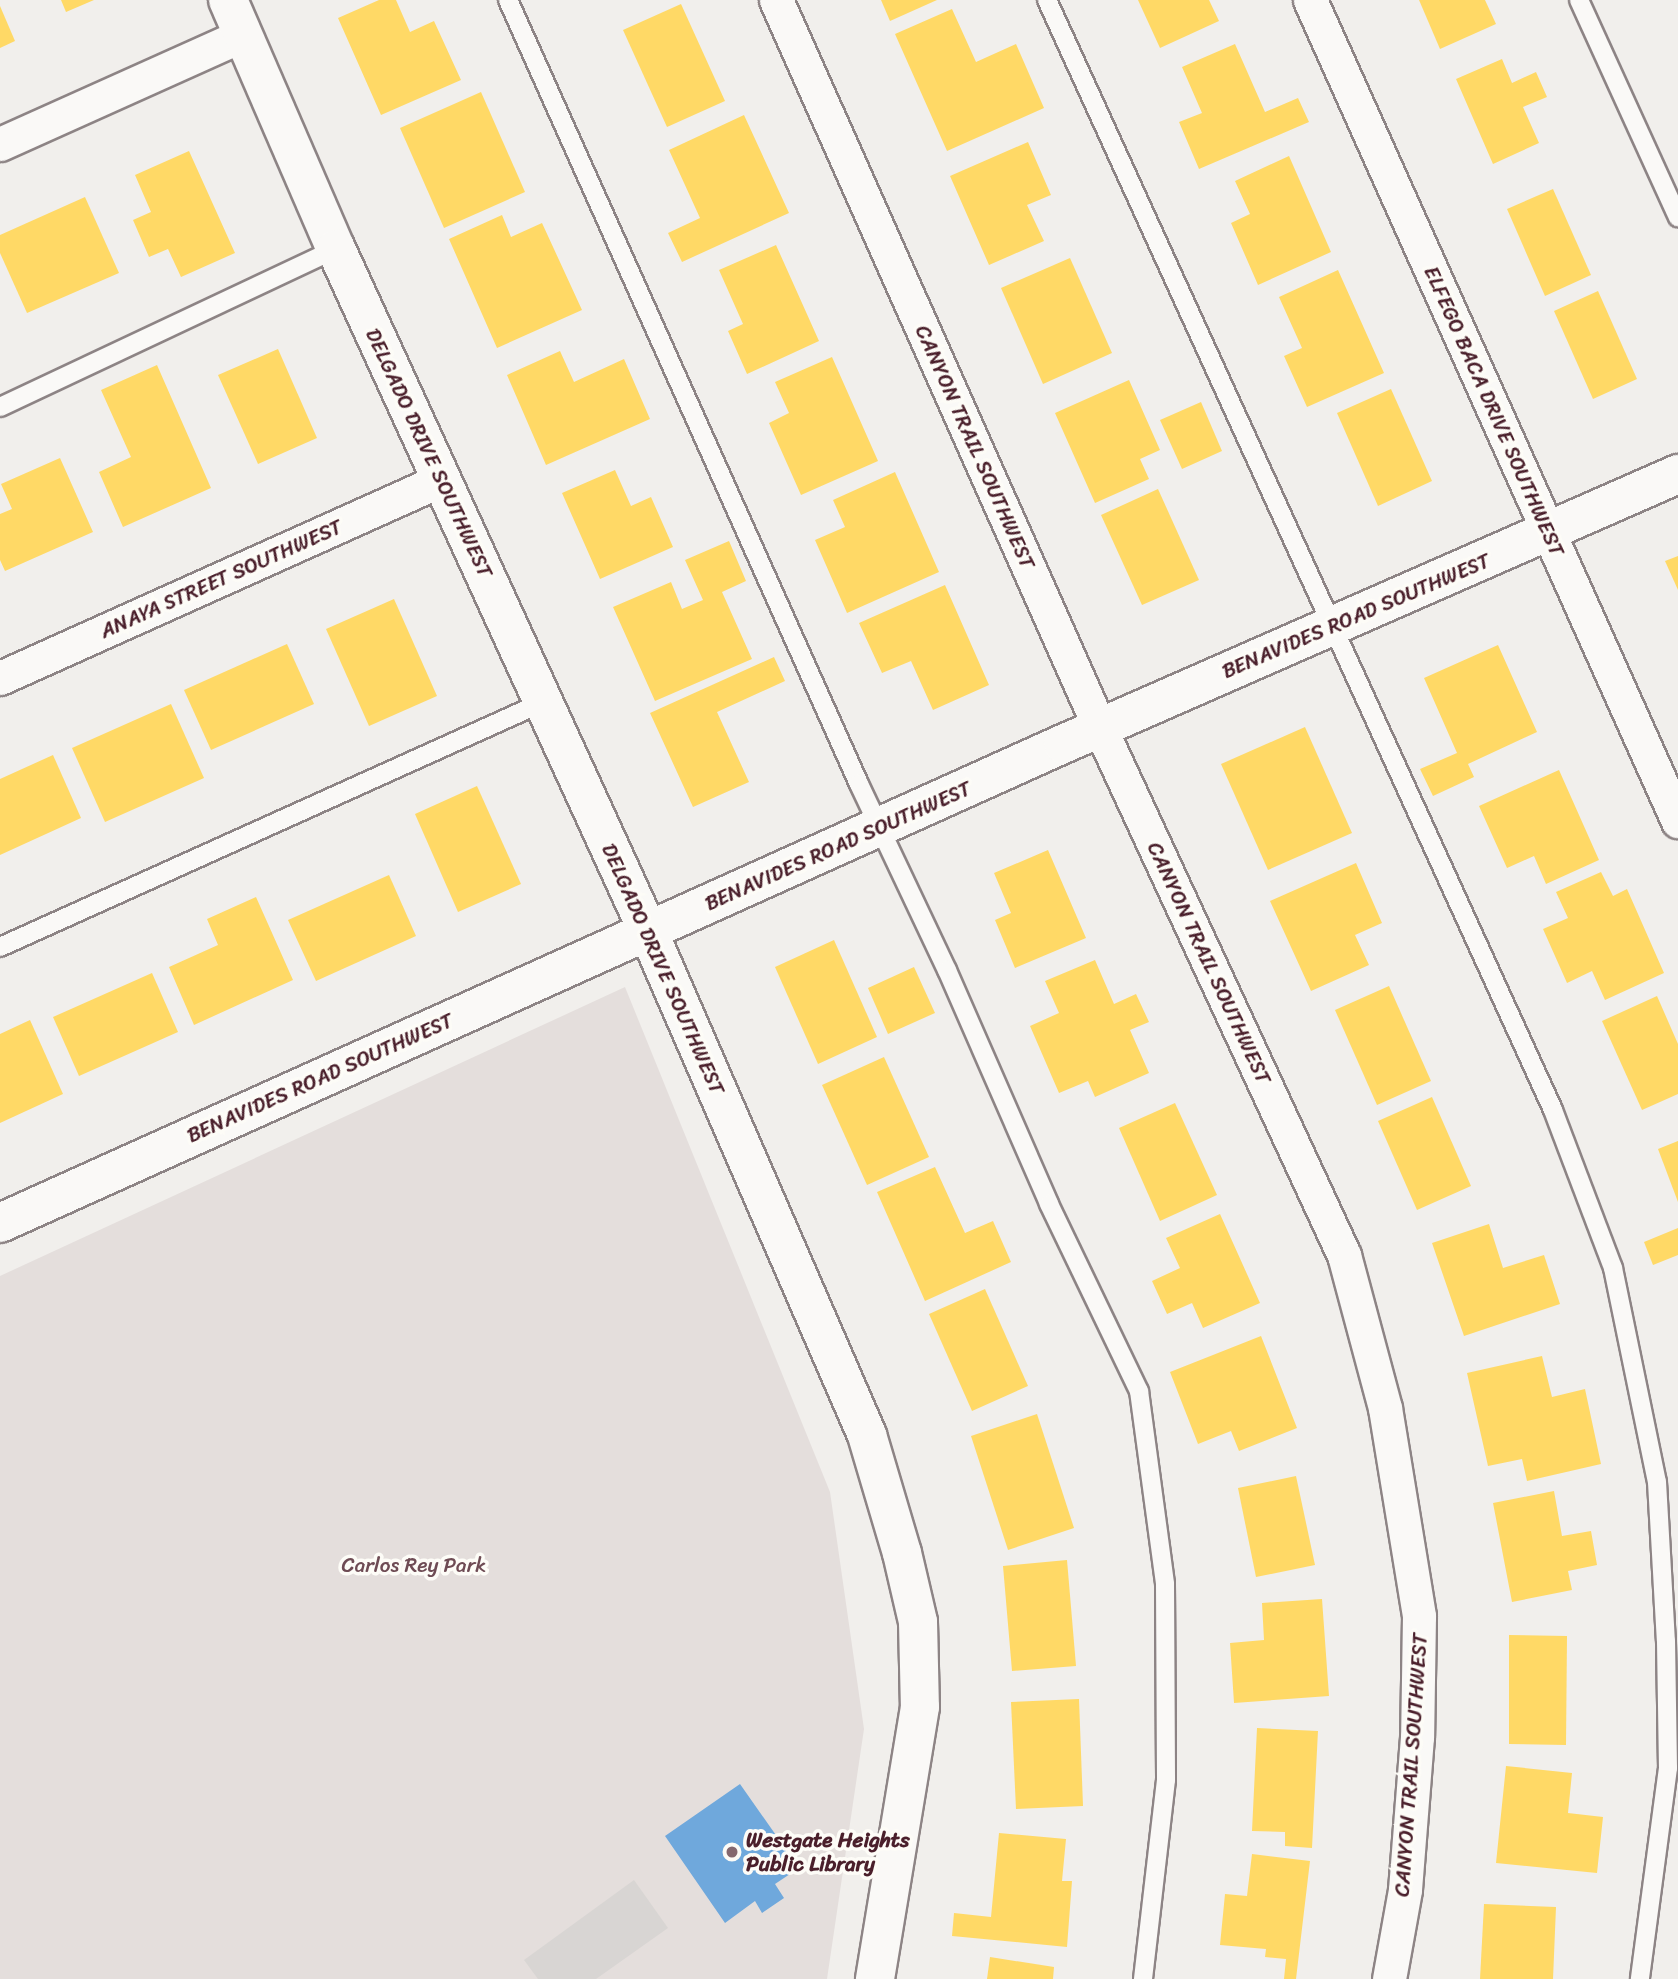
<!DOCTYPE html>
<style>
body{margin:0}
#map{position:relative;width:1678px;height:1979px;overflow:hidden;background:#f1efec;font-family:Sriracha,sans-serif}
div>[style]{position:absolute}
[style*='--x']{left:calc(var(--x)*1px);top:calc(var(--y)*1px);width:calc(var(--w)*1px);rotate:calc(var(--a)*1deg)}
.green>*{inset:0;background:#e4dedc}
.homes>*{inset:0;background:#ffd966}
.schools>*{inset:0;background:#6fa8dc}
.building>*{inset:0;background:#d8d5d3}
.roads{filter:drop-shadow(2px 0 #8d8485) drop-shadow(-2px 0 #8d8485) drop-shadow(0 2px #8d8485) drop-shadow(0 -2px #8d8485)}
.service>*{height:18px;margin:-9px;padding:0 9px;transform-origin:9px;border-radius:9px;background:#faf9f7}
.minor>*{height:33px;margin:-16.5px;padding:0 16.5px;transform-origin:16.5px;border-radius:16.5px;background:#faf9f7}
.tertiary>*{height:38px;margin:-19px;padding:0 19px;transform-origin:19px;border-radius:19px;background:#faf9f7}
.dots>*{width:19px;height:19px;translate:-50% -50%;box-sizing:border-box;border:4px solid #fdfcf7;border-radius:50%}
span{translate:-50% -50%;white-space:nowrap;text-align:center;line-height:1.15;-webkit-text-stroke:7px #fdfcf7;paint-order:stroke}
.street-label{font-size:21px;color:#4a1f2b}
.park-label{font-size:21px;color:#6e4b54}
.poi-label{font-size:21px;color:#4a1f2b;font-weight:700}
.left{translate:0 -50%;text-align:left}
</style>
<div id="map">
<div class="green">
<div style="clip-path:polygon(625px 987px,830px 1492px,864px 1729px,827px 1979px,0 1979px,0 1276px)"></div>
</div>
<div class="homes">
<div style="clip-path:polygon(61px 0,94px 0,66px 12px)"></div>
<div style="clip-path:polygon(379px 0,396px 0,410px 32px,434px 21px,461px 80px,381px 115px,338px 18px)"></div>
<div style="clip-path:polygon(881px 0,937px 0,890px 21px)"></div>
<div style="clip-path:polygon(1138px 0,1209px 0,1219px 21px,1160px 48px)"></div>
<div style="clip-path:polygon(1419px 0,1485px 0,1496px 24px,1440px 49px)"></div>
<div style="clip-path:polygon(681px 4px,725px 101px,667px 127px,623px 30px)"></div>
<div style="clip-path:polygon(0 6px,15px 41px,0 48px)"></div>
<div style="clip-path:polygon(952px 9px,976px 62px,1016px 44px,1044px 108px,947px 151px,895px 34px)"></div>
<div style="clip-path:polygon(1235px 44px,1265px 112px,1298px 98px,1309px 122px,1199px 169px,1179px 122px,1202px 113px,1182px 67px)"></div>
<div style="clip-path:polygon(1502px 59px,1512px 83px,1536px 72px,1547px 97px,1523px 107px,1539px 143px,1493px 164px,1456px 79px)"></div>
<div style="clip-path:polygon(481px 92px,525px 192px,444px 228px,400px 128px)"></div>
<div style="clip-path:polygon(744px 115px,789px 213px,682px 262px,668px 233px,700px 218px,669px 150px)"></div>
<div style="clip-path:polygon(1028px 142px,1051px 195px,1027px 205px,1044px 241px,989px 265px,950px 176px)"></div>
<div style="clip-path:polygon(189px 151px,235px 253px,181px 277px,168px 249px,149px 257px,133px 220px,151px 212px,135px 175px)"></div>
<div style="clip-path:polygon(1289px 156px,1331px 252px,1258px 285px,1231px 223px,1250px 214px,1235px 181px)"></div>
<div style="clip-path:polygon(1553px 189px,1591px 275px,1545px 296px,1507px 209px)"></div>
<div style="clip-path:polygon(85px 197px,119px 273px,27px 313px,0 253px,0 235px)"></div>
<div style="clip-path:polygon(502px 215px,511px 237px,542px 223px,582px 310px,497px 348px,449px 239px)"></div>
<div style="clip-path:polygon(776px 245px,819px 341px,747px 374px,728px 331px,743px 324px,719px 270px)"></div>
<div style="clip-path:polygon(1070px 258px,1112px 353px,1043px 384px,1001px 288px)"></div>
<div style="clip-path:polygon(1338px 270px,1384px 373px,1307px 407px,1284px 356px,1302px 348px,1279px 297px)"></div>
<div style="clip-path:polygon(1598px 291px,1637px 379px,1593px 399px,1554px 311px)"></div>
<div style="clip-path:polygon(278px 349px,317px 438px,258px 464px,218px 375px)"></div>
<div style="clip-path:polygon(560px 351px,574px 382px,624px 359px,650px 419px,546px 465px,507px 375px)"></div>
<div style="clip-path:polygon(832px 357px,878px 461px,801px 495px,769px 423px,789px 413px,775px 382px)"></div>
<div style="clip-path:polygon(157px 365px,211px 488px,123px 527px,99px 472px,131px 457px,101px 390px)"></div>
<div style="clip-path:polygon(1129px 380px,1160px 450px,1140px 459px,1149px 479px,1095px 503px,1055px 413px)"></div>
<div style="clip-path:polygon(1391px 389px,1432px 481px,1378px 506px,1337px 413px)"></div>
<div style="clip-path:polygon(1201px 402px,1222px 451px,1182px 469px,1160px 420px)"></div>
<div style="clip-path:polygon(60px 458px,93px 532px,5px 571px,0 560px,0 514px,12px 509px,1px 484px)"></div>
<div style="clip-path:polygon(615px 470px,631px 506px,651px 497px,673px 547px,600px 579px,562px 493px)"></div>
<div style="clip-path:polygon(895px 472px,939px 572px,847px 613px,815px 540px,845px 527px,833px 500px)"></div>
<div style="clip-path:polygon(1158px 489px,1199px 580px,1142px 605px,1101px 515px)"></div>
<div style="clip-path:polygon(729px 541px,746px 581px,722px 592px,752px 659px,655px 701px,613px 607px,671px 582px,682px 609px,703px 600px,685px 560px)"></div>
<div style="clip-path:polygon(1678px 556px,1678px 590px,1665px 561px)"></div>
<div style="clip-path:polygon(945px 585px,989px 685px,933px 710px,911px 661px,882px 673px,859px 623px)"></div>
<div style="clip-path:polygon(394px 599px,437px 696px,369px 726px,326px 629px)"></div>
<div style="clip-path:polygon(287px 644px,314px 704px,211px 750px,184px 690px)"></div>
<div style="clip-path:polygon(1498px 645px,1537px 732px,1468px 764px,1474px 777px,1433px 796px,1420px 769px,1457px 753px,1424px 678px)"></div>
<div style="clip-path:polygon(774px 657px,785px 681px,717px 712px,749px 782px,693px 807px,650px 713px)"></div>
<div style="clip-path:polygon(171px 704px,204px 778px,105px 822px,72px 748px)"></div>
<div style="clip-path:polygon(1305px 727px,1352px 833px,1268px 870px,1221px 764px)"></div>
<div style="clip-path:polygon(53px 755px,81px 818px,0 855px,0 779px)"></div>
<div style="clip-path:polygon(1559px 770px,1599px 860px,1546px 884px,1534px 856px,1507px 868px,1479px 806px)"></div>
<div style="clip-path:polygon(477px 786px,521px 884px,458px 912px,415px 814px)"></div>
<div style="clip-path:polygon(1048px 850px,1086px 938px,1015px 968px,995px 920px,1011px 913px,994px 873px)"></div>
<div style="clip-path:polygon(1356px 863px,1382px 923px,1355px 935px,1369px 965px,1311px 991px,1270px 901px)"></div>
<div style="clip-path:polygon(1601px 872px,1613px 896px,1627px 889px,1664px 973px,1605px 1000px,1592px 971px,1567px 983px,1543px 929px,1568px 918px,1556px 892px)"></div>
<div style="clip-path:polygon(389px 875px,416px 936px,316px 981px,288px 920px)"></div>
<div style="clip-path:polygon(256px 897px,293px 980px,194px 1025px,169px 967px,218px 945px,207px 919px)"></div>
<div style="clip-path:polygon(834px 940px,877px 1037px,818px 1064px,775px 967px)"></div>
<div style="clip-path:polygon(1095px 960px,1114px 1004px,1136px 994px,1149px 1022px,1130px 1030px,1149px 1073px,1095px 1097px,1088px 1081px,1059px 1093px,1030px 1026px,1059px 1013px,1045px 981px)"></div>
<div style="clip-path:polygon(914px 967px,935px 1013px,888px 1034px,868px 988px)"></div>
<div style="clip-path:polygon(152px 973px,178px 1032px,79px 1076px,53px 1017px)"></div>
<div style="clip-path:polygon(1389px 986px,1431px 1081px,1377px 1105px,1335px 1010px)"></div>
<div style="clip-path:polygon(1657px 996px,1678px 1044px,1678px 1094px,1642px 1110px,1602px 1021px)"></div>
<div style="clip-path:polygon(30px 1020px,63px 1094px,0 1123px,0 1034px)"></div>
<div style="clip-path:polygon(884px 1057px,929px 1157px,867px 1185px,822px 1085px)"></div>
<div style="clip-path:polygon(1432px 1097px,1471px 1186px,1417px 1210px,1378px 1121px)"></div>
<div style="clip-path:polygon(1175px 1103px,1217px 1195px,1160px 1221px,1119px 1128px)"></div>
<div style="clip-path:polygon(1678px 1141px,1678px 1202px,1658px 1149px)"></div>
<div style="clip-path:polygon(935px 1167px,965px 1233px,993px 1221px,1011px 1262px,925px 1301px,877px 1192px)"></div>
<div style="clip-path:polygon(1220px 1214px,1260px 1303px,1203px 1328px,1192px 1303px,1167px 1314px,1152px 1281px,1180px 1268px,1166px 1238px)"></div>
<div style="clip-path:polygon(1489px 1224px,1503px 1268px,1544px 1255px,1560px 1304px,1464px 1336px,1432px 1243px)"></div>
<div style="clip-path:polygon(1678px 1228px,1678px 1255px,1653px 1265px,1644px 1242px)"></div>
<div style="clip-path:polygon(985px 1289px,1028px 1386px,972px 1411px,929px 1314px)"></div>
<div style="clip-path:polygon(1261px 1336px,1297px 1428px,1239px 1451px,1231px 1431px,1198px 1444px,1170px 1372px)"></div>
<div style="clip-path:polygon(1542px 1356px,1552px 1397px,1585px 1389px,1601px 1464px,1527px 1481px,1522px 1459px,1488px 1466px,1467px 1373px)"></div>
<div style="clip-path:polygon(1037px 1414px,1074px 1528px,1008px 1550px,971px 1436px)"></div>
<div style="clip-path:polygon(1296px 1476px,1315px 1565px,1256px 1577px,1238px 1488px)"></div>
<div style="clip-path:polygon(1554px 1491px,1562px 1536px,1591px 1531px,1597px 1565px,1568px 1571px,1572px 1590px,1512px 1602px,1493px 1503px)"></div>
<div style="clip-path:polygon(1067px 1560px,1076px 1666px,1012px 1671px,1003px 1566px)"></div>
<div style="clip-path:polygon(1322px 1599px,1329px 1696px,1234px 1703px,1230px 1643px,1264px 1640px,1262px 1603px)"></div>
<div style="clip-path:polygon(1509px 1635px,1567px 1636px,1566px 1745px,1509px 1744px)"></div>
<div style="clip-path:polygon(1079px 1699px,1083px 1806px,1016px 1809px,1011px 1702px)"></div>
<div style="clip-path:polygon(1257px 1728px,1318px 1731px,1312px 1848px,1285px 1846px,1285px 1832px,1252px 1831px)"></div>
<div style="clip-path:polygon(1506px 1766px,1572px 1773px,1568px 1813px,1603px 1817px,1597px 1873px,1496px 1863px)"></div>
<div style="clip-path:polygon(999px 1833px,1066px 1839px,1062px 1881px,1072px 1881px,1067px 1947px,952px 1936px,954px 1913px,991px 1917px)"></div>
<div style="clip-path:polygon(1252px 1854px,1310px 1861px,1296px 1979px,1284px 1979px,1286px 1959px,1265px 1957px,1266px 1949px,1220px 1945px,1225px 1894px,1247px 1896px)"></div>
<div style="clip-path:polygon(1484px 1904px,1556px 1907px,1553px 1979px,1480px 1979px)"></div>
<div style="clip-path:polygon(990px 1957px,1054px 1967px,1053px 1979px,987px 1979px)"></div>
</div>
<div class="schools">
<div style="clip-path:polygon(740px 1784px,799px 1868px,775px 1884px,784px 1898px,762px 1913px,755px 1901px,725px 1923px,665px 1836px)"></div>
</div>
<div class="building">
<div style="clip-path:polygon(634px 1880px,668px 1928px,596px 1979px,538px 1979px,524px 1960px)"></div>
</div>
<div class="roads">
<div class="service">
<div style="--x:508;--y:0;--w:859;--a:65.88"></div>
<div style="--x:859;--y:784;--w:206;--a:64.7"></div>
<div style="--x:947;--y:970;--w:255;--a:66.4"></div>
<div style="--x:1049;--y:1204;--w:208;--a:64.3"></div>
<div style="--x:1139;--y:1391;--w:195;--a:82.3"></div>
<div style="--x:1165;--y:1584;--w:196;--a:89.7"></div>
<div style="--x:1166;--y:1780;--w:200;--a:96.6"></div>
<div style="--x:1047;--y:0;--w:1220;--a:65.49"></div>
<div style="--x:1553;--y:1110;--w:169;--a:69.2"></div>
<div style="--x:1613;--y:1268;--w:218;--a:78.4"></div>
<div style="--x:1657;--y:1482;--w:159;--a:86.8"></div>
<div style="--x:1666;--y:1641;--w:127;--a:89.1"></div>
<div style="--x:1668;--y:1768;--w:213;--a:97.6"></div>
<div style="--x:1579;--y:0;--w:239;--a:65.5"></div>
<div style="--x:0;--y:407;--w:371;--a:-25.2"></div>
<div style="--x:0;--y:947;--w:593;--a:-24.28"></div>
</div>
<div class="minor">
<div style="--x:776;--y:0;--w:797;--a:66.01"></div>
<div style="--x:1100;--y:728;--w:581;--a:65.16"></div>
<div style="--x:1344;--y:1255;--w:158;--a:75"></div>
<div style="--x:1385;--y:1408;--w:211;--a:80.7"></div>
<div style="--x:1419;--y:1616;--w:121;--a:90.9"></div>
<div style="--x:1417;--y:1737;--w:153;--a:94.5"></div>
<div style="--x:1405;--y:1890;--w:90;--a:100.2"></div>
<div style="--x:1310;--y:0;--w:900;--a:65.86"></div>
<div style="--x:0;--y:144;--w:266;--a:-24.2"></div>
<div style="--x:0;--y:678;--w:483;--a:-24.2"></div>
</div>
<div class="tertiary">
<div style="--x:228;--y:0;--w:271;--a:66.6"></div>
<div style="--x:336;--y:249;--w:750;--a:65.42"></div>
<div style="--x:648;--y:931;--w:550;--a:66.51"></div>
<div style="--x:867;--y:1435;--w:123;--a:73.5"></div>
<div style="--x:902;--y:1553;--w:71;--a:76.9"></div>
<div style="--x:918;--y:1622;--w:85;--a:88.7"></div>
<div style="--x:920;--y:1707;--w:276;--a:99.4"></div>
<div style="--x:0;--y:1223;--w:1166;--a:-24.26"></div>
<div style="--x:1063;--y:744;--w:672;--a:-23.7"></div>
</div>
</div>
<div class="dots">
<div style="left:732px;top:1852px;background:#84686f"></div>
</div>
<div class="street-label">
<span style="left:1494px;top:411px;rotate:66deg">ELFEGO BACA DRIVE SOUTHWEST</span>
<span style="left:975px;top:447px;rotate:66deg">CANYON TRAIL SOUTHWEST</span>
<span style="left:429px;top:453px;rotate:65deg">DELGADO DRIVE SOUTHWEST</span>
<span style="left:221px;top:579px;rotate:-24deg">ANAYA STREET SOUTHWEST</span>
<span style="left:1356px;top:616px;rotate:-23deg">BENAVIDES ROAD SOUTHWEST</span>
<span style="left:838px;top:846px;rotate:-24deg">BENAVIDES ROAD SOUTHWEST</span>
<span style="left:1209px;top:963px;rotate:65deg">CANYON TRAIL SOUTHWEST</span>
<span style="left:663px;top:969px;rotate:66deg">DELGADO DRIVE SOUTHWEST</span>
<span style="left:320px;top:1078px;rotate:-24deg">BENAVIDES ROAD SOUTHWEST</span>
<span style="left:1411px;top:1765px;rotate:-86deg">CANYON TRAIL SOUTHWEST</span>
</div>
<div class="park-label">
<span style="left:414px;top:1565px">Carlos Rey Park</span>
</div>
<div class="poi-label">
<span class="left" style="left:746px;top:1852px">Westgate Heights<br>Public Library</span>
</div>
</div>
